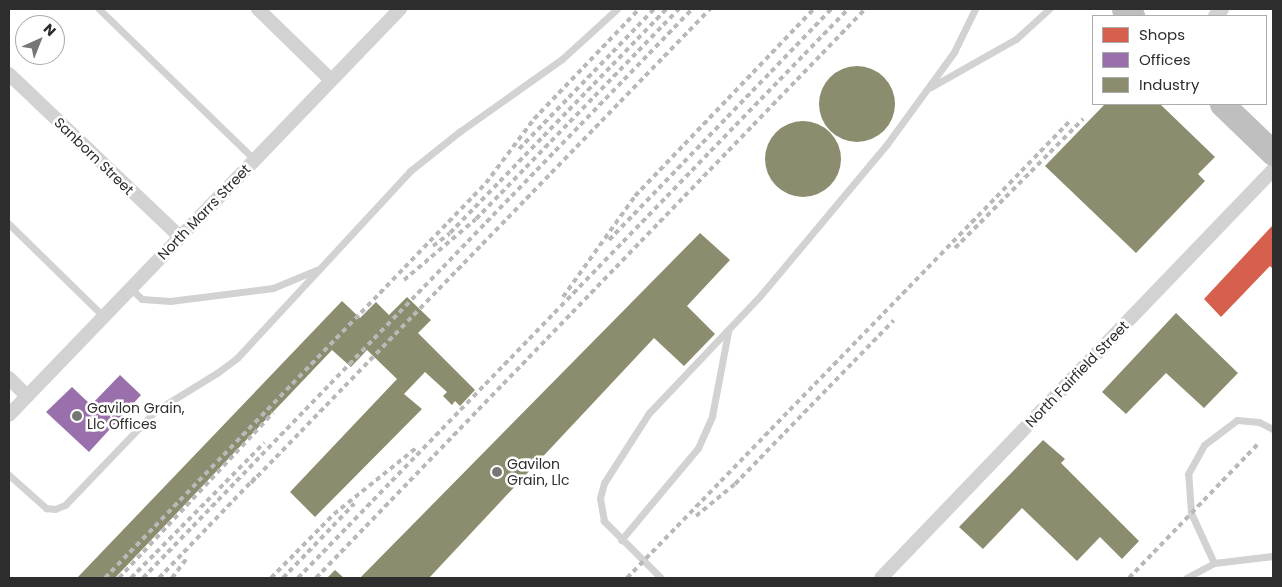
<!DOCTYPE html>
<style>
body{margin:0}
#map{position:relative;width:1282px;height:587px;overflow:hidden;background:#fff;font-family:Poppins,sans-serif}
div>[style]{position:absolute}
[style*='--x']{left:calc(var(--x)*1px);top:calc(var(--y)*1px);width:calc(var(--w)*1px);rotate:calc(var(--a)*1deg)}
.shops>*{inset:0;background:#d6604d}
.offices>*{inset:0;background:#9970ab}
.industry>*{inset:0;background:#8c8c6e}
.round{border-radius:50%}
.lane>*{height:7px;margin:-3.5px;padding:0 3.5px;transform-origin:3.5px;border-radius:3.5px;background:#d2d2d2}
.street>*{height:14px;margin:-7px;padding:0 7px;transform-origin:7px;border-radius:7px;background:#d2d2d2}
.highway>*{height:25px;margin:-12.5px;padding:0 12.5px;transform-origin:12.5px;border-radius:12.5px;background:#bfbfbf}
.rail>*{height:4px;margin-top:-2px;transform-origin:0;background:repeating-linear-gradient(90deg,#b9b9b9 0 5px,transparent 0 9px)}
.dots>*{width:14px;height:14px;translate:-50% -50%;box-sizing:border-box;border:2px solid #fff;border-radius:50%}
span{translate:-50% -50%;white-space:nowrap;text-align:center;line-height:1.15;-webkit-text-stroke:5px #fff;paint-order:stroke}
.street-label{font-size:14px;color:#2d2d2d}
.poi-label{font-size:14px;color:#2d2d2d}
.left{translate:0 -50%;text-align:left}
.frame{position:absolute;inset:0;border:10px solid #2d2d2d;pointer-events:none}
.legend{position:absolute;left:1092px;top:15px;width:175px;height:90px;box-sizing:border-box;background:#fff;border:1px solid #ababab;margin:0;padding:6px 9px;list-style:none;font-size:15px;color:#2d2d2d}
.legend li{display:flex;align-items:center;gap:10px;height:25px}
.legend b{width:25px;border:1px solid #ababab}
.north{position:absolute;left:15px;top:15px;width:50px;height:50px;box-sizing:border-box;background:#fff;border:1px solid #ababab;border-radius:50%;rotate:44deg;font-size:14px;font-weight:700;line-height:20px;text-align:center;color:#2d2d2d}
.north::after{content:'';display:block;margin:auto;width:18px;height:22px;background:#767676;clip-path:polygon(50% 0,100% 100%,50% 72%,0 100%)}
</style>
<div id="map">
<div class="shops">
<div style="clip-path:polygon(1273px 225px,1273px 269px,1270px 266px,1221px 317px,1204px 299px)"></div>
</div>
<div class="offices">
<div style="clip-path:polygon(120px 375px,141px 395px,89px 452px,46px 412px,72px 387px,91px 405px)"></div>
</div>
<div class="industry">
<div class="round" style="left:819px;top:66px;width:76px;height:76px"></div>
<div style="clip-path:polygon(1105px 104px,1160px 104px,1215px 157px,1198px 174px,1205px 181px,1136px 253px,1045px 166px)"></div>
<div class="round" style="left:765px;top:121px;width:76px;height:76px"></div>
<div style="clip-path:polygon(700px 233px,730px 260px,687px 306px,715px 334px,684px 366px,654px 338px,429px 578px,360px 578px)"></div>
<div style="clip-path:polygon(407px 297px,431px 320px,418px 333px,475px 390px,460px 406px,455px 401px,452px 405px,443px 396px,447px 392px,425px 372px,404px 394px,422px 409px,315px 517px,290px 492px,397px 379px,367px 350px,351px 367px,332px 350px,115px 578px,77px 578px,342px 301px,360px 318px,376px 302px,389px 315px)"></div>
<div style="clip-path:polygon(1176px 313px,1238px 373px,1204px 408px,1166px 373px,1126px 414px,1102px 392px)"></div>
<div style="clip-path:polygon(1043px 440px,1065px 459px,1061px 463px,1139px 541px,1122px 559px,1100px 537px,1077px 561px,1022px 508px,983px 549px,959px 527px)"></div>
<div style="clip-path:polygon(335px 570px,344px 578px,327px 578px)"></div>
</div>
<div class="lane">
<div style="--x:99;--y:9;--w:217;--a:44.1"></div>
<div style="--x:931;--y:87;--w:98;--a:-29.5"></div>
<div style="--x:1016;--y:39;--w:45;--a:-42.3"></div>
<div style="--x:9;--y:224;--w:132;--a:44.4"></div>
<div style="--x:130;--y:288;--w:16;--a:43"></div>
<div style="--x:142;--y:299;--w:28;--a:4"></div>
<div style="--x:170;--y:301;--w:104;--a:-7.2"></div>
<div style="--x:273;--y:288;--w:47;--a:-22.7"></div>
<div style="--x:9;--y:475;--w:50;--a:41.7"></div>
<div style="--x:46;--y:508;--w:9;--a:6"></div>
<div style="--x:55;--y:509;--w:11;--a:-22"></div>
<div style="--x:65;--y:505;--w:130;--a:-46.2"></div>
<div style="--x:155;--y:411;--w:73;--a:-31.5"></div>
<div style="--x:217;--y:373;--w:25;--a:-37"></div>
<div style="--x:237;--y:358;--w:255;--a:-47.2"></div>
<div style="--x:410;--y:171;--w:63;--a:-38.5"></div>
<div style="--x:459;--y:132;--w:126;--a:-35.3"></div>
<div style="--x:562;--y:59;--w:74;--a:-42.3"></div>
<div style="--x:621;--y:540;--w:120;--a:-50.1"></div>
<div style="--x:698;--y:448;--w:35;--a:-66"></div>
<div style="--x:712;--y:416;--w:86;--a:-79.2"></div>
<div style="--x:1214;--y:563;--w:55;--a:-114.7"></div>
<div style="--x:1191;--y:513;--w:39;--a:-94"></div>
<div style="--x:1188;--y:474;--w:33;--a:-61"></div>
<div style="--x:1204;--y:445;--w:41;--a:-37.1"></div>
<div style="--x:1237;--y:420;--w:22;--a:5"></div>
<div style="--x:1259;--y:422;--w:16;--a:27"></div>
<div style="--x:661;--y:578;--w:81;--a:-135"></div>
<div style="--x:604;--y:521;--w:23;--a:-100"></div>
<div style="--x:600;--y:498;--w:16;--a:-75"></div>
<div style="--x:604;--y:483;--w:83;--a:-57.3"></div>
<div style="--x:649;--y:413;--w:161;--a:-46.5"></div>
<div style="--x:760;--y:296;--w:198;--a:-50.1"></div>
<div style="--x:887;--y:144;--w:114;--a:-53.9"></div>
<div style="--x:954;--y:52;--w:48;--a:-64"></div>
<div style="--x:1186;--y:578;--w:32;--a:-28"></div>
<div style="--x:1214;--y:563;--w:59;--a:-6.8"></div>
</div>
<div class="street">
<div style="--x:258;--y:9;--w:102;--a:44.2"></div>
<div style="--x:1215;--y:16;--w:10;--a:-45"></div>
<div style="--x:9;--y:74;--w:236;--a:43.6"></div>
<div style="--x:9;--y:378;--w:25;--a:45"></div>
<div style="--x:9;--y:415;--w:564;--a:-46.08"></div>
<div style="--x:881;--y:578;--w:566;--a:-46.15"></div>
</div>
<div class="highway">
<div style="--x:1124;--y:9;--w:11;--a:41"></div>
<div style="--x:1222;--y:104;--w:71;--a:43.9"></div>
</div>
<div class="rail">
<div style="--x:519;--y:149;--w:194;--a:-46"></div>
<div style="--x:609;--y:240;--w:320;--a:-46.1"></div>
<div style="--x:433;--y:246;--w:21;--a:-37"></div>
<div style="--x:450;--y:233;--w:311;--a:-46"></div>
<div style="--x:955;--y:248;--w:182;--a:-45.2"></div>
<div style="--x:404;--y:280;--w:94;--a:-40.3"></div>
<div style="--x:476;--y:219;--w:292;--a:-46"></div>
<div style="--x:563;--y:297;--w:124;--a:-54.5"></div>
<div style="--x:635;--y:196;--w:259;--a:-46.3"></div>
<div style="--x:251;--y:483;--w:660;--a:-45.92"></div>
<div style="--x:696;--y:516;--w:50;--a:-39.4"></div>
<div style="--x:735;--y:484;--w:228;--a:-45.9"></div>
<div style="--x:105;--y:578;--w:549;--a:-46.03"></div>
<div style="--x:486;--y:183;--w:80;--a:-53.1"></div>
<div style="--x:534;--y:119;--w:152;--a:-46.3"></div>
<div style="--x:119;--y:578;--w:226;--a:-47"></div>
<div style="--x:131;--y:578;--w:190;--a:-45.4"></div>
<div style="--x:143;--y:578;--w:791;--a:-46.02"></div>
<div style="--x:159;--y:578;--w:139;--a:-46.2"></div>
<div style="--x:172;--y:578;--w:26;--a:-53"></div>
<div style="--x:271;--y:578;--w:90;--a:-45.5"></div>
<div style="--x:334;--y:514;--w:105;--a:-38.8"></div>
<div style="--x:283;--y:578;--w:103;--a:-46.2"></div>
<div style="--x:298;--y:578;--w:791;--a:-45.97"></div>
<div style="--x:316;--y:578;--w:791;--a:-46.02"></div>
<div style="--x:627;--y:578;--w:639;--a:-45.89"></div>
<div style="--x:1129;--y:578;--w:187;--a:-46.1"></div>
</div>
<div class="dots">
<div style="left:77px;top:416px;background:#767676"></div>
<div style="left:497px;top:472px;background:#767676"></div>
</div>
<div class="street-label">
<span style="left:94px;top:156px;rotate:44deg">Sanborn Street</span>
<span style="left:204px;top:212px;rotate:-46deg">North Marrs Street</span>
<span style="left:1077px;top:374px;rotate:-46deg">North Fairfield Street</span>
</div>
<div class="poi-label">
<span class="left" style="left:87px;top:416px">Gavilon Grain,<br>Llc Offices</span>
<span class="left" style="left:507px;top:472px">Gavilon<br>Grain, Llc</span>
</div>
<div class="frame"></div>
<ul class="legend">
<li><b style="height:14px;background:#d6604d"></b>Shops</li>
<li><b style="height:14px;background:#9970ab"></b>Offices</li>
<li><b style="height:14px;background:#8c8c6e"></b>Industry</li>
</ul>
<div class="north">N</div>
</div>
